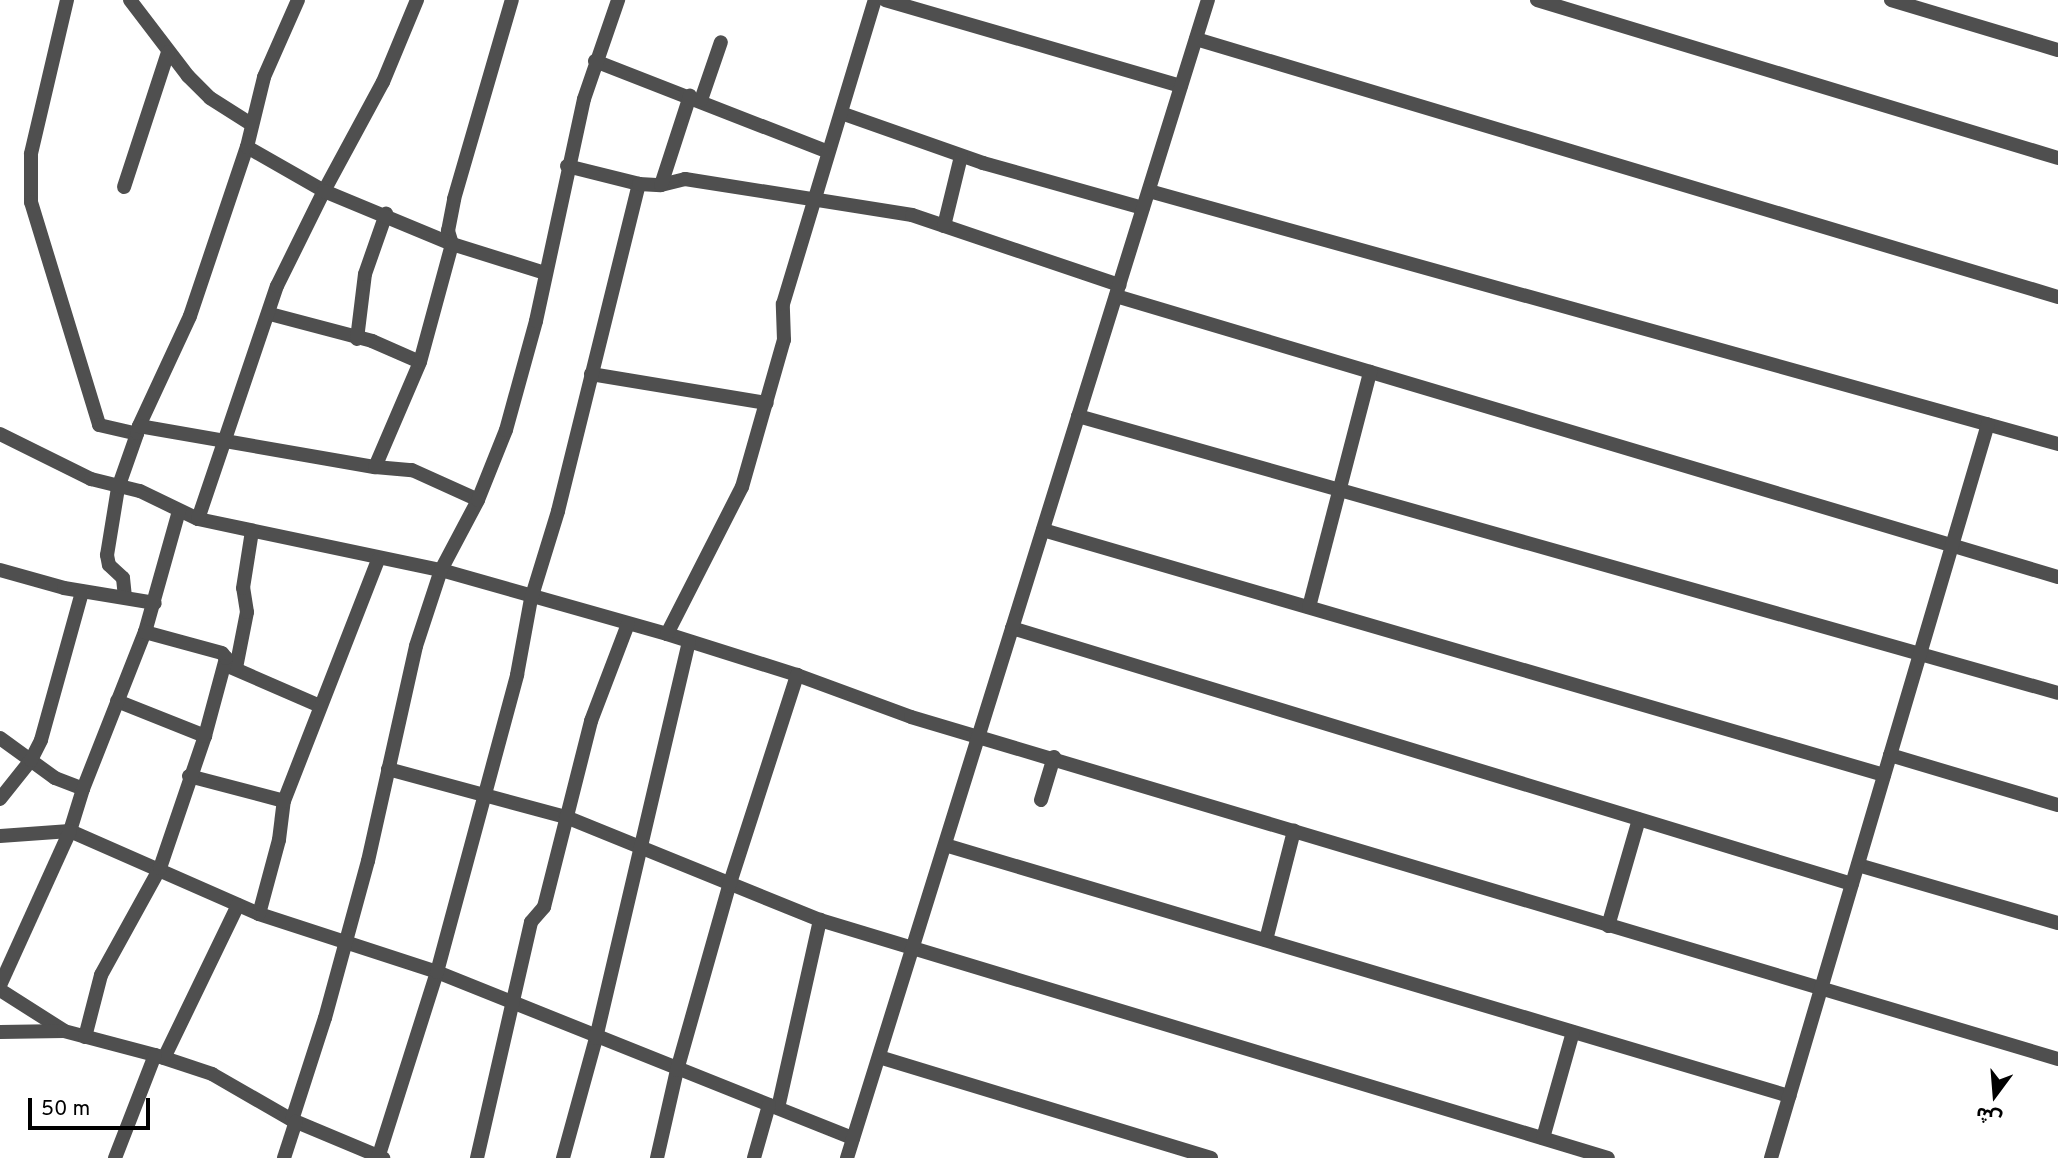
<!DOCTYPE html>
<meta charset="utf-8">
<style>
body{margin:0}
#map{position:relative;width:2058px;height:1158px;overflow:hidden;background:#fff;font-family:Overpass,"Noto Sans Arabic",sans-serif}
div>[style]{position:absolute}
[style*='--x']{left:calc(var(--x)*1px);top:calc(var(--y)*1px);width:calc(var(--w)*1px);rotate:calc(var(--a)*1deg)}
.minor>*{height:14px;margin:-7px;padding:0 7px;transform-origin:7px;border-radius:7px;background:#4f4f4f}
.tertiary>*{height:14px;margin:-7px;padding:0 7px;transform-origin:7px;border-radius:7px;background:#4f4f4f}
span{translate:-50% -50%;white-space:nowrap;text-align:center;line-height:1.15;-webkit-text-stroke:7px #fff;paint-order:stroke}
.north{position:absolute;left:1960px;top:1060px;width:70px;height:70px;-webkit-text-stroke:5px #fff;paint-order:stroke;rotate:196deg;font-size:19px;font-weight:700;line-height:28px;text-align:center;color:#000}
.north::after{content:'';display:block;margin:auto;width:24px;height:32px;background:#000;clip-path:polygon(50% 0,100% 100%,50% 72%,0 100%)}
.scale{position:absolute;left:28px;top:1098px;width:122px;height:32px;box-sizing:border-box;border:4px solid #000;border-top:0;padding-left:9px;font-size:21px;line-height:24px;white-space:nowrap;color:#000;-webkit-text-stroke:5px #fff;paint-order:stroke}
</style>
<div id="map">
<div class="minor">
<div style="--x:67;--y:0;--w:158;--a:103.2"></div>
<div style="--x:31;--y:154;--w:48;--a:90"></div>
<div style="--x:31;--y:202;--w:233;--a:73"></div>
<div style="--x:99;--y:425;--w:39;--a:13"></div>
<div style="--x:137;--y:434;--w:57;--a:109.4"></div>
<div style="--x:118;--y:488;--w:68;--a:99.3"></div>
<div style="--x:107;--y:555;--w:10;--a:79"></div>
<div style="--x:109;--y:565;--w:19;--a:43"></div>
<div style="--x:123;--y:578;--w:18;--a:84"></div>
<div style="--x:130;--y:0;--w:96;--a:52.7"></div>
<div style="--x:188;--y:76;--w:31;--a:45"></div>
<div style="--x:210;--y:98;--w:49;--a:32.4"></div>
<div style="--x:885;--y:0;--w:308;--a:16.2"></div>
<div style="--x:1537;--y:0;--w:544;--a:16.87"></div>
<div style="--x:1891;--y:0;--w:174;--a:16.7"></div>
<div style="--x:1196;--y:39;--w:900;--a:16.66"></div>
<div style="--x:595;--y:61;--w:250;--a:21.3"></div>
<div style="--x:701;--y:100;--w:61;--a:-71"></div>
<div style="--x:841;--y:113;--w:151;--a:19.4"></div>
<div style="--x:983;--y:163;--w:166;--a:15.7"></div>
<div style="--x:247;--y:147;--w:89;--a:29.7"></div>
<div style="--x:324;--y:191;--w:124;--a:-61.6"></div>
<div style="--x:383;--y:82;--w:89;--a:-67.5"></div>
<div style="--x:567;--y:166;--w:74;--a:14"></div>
<div style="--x:661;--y:185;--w:25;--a:-14"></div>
<div style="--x:685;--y:179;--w:230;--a:9"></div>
<div style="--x:912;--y:215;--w:219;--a:18.7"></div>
<div style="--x:124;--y:187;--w:142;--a:-71.9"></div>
<div style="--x:1149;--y:191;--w:944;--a:15.55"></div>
<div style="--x:944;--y:226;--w:72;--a:-76.3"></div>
<div style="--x:1116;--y:296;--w:983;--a:16.61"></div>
<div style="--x:270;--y:314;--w:106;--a:14.8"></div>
<div style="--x:372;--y:341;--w:52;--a:23.6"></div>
<div style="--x:357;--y:339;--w:65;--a:-83"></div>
<div style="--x:365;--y:274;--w:64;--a:-70.7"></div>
<div style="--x:591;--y:374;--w:178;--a:9.4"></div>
<div style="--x:1078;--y:416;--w:1018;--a:15.78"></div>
<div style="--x:139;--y:426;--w:121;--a:-65.1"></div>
<div style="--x:190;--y:316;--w:178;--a:-71.4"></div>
<div style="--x:247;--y:147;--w:72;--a:-76.3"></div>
<div style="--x:264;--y:77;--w:84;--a:-66.2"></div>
<div style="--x:137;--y:433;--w:7;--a:-74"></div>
<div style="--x:139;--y:426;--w:240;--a:9.9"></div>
<div style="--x:375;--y:467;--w:37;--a:5"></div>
<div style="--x:412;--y:470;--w:72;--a:24.4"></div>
<div style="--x:0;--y:434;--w:102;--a:26.3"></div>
<div style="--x:91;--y:479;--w:50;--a:13.8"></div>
<div style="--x:140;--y:491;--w:64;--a:25.8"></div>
<div style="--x:198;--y:519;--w:248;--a:11.9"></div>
<div style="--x:441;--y:570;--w:235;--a:15.8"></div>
<div style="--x:667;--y:634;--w:136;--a:17.5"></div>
<div style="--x:797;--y:675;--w:121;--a:20.2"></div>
<div style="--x:911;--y:717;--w:1197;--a:16.6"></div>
<div style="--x:375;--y:467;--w:114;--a:-66.8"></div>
<div style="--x:420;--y:362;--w:122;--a:-74.8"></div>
<div style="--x:452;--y:244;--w:14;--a:-107"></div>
<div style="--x:448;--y:231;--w:33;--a:-79"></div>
<div style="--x:454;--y:199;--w:207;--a:-73.8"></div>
<div style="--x:198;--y:519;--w:246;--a:-71.3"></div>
<div style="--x:277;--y:286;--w:106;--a:-63.7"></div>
<div style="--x:324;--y:191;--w:139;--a:22.5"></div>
<div style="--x:452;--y:244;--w:97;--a:17.3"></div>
<div style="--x:1043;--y:530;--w:876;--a:16.24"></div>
<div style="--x:0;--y:570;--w:66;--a:15.7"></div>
<div style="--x:64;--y:588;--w:92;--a:9.4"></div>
<div style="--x:1309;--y:607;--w:243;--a:-75.4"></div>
<div style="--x:1012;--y:628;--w:878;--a:16.95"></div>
<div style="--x:667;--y:634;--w:165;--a:-63"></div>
<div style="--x:742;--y:487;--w:153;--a:-74.1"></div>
<div style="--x:784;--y:340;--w:36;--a:-92"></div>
<div style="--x:783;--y:304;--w:318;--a:-73.2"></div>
<div style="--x:228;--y:666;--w:100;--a:23.5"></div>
<div style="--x:236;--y:668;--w:57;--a:-78.9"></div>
<div style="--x:247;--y:612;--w:24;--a:-99"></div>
<div style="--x:243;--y:588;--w:58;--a:-81"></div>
<div style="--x:117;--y:701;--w:95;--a:21.7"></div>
<div style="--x:0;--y:738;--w:68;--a:36"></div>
<div style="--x:55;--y:778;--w:30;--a:21"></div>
<div style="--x:83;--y:789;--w:44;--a:107.2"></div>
<div style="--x:70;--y:831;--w:206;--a:23.7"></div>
<div style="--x:259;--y:914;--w:187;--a:18"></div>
<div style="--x:437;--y:972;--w:448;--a:21.8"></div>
<div style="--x:1890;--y:755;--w:175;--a:16.6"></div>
<div style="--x:388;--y:769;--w:184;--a:15.1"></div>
<div style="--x:566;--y:817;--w:274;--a:22.1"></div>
<div style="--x:820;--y:920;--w:823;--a:16.81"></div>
<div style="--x:189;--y:776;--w:98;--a:14.7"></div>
<div style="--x:83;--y:789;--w:169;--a:-68.5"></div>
<div style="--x:145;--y:632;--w:126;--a:-74.3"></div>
<div style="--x:0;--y:799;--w:50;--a:-51.5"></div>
<div style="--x:31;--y:760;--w:22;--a:-63"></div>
<div style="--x:41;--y:740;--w:154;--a:-74.5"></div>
<div style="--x:1041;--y:800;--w:45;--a:-73.2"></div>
<div style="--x:0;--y:836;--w:70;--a:-4.1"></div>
<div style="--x:70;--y:831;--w:169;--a:114.4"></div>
<div style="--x:945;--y:845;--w:881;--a:16.56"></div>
<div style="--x:1858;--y:865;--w:208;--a:16.2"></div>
<div style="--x:259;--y:914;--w:77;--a:-74.9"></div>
<div style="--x:279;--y:840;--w:39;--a:-83"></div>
<div style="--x:284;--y:801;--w:259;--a:-68.7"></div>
<div style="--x:1608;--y:926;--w:111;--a:-73.8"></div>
<div style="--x:1266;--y:940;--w:113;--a:-75.6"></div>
<div style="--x:0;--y:990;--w:75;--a:32.4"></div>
<div style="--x:0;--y:1032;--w:64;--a:-0.9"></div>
<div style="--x:64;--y:1031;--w:94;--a:14.8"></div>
<div style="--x:155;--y:1055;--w:60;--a:18.4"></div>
<div style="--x:212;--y:1074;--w:92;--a:29.9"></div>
<div style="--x:292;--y:1120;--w:99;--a:22.7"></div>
<div style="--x:85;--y:1037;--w:64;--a:-75.5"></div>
<div style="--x:101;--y:975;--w:122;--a:-61.1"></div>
<div style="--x:160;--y:868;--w:139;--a:-71.2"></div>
<div style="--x:205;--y:736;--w:81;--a:-74.9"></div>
<div style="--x:226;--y:658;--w:6;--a:-129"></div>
<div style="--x:222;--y:653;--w:80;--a:-164.7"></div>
<div style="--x:879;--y:1057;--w:347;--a:16.9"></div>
<div style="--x:164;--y:1058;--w:170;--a:-64.2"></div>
<div style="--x:778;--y:1108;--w:193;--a:-77.4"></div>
<div style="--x:292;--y:1120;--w:107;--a:-72.1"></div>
<div style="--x:325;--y:1018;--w:163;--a:-74.7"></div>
<div style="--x:368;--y:861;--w:220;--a:-77.4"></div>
<div style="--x:416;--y:646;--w:80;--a:-71.8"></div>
<div style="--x:441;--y:570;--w:79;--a:-62.1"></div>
<div style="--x:478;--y:500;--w:75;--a:-68.2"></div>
<div style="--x:506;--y:430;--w:113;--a:-74.6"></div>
<div style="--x:536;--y:321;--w:227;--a:-77.8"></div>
<div style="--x:584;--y:99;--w:105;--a:-71"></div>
<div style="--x:1543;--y:1138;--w:110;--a:-74.2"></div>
<div style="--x:115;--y:1158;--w:110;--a:-68.8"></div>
<div style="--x:284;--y:1158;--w:38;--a:-72"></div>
<div style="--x:378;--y:1158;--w:195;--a:-72.4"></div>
<div style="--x:437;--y:972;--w:308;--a:-74.9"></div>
<div style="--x:517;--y:675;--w:77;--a:-79.6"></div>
<div style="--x:531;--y:599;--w:92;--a:-72.9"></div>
<div style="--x:558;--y:511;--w:337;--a:-76.1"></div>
<div style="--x:639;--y:184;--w:22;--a:3"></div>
<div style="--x:661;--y:185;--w:94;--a:-72"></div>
<div style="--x:477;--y:1158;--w:242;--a:-77.1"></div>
<div style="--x:531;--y:922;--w:20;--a:-49"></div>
<div style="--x:544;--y:907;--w:192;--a:-75.8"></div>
<div style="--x:591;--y:721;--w:104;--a:-69.1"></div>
<div style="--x:563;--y:1158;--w:124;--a:-74.6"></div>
<div style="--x:596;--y:1038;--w:407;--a:-76.8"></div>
<div style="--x:657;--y:1158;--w:90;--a:-77.2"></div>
<div style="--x:677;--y:1070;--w:191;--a:-74.2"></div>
<div style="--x:729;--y:886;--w:222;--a:-72.1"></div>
<div style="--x:754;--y:1158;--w:55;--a:-74.2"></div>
<div style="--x:1771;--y:1158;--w:765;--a:-73.53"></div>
</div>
<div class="tertiary">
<div style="--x:847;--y:1158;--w:1213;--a:-72.69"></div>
</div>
<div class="north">ش</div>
<div class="scale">50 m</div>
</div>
